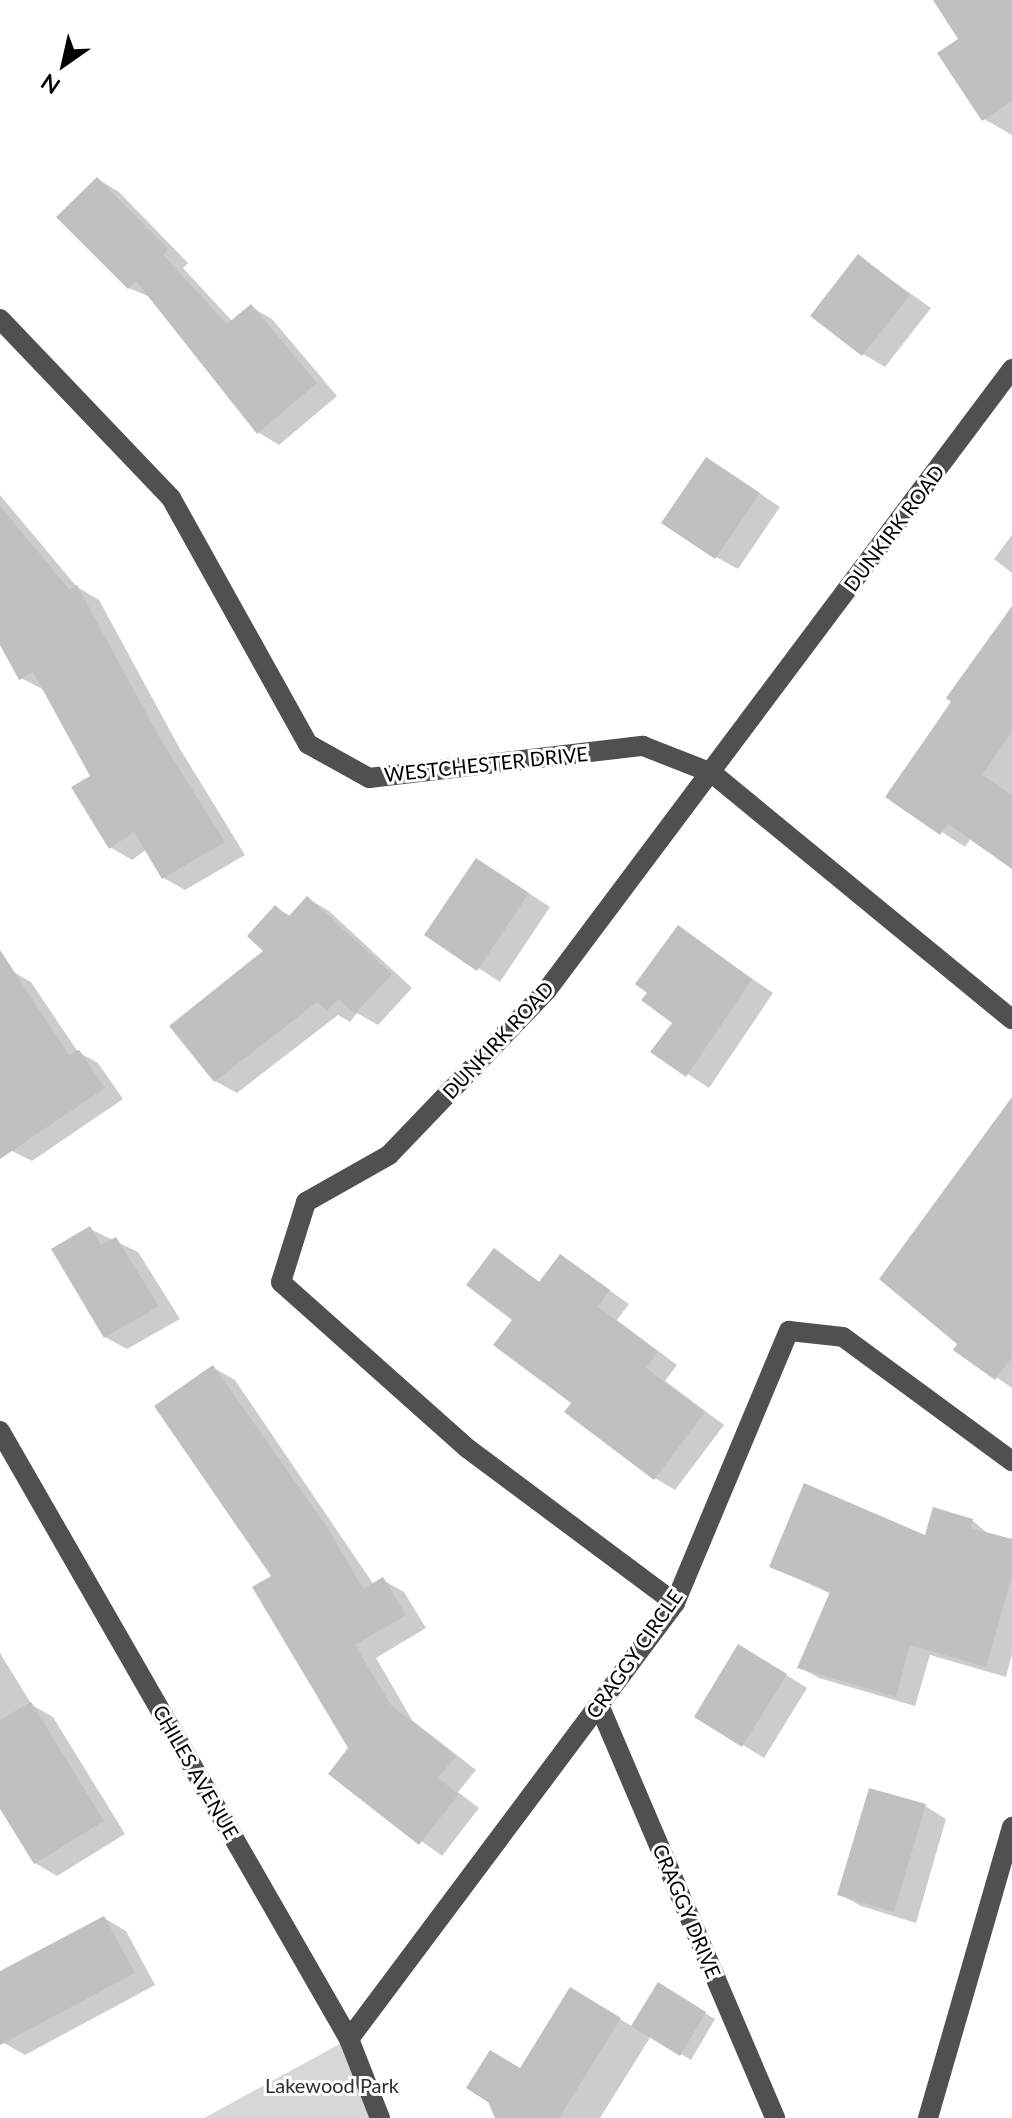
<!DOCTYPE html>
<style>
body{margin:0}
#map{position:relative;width:1012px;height:2118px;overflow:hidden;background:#fff;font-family:Lato,sans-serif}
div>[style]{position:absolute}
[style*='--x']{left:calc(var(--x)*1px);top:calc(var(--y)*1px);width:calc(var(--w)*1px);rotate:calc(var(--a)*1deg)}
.green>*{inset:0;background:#d7d7d7}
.shadow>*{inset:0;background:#0003}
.building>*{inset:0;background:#c0c0c0}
.minor>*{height:20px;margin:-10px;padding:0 10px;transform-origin:10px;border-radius:10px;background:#505050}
span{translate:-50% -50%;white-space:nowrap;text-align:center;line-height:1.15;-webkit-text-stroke:6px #fff;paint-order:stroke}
.street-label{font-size:20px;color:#000}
.park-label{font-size:20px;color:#2e2e2e}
.north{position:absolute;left:24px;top:24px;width:80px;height:80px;-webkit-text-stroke:6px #fff;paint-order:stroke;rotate:214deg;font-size:22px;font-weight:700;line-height:32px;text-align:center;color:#000}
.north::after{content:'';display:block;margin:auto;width:28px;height:36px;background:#000;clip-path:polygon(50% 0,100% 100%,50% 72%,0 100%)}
</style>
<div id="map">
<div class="green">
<div style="clip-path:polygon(349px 2039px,380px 2118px,204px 2118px)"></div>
</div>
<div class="shadow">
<div style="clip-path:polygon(964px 0,1012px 1px,1012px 135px,984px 119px,961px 39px)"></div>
<div style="clip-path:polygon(98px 179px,119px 192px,188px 263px,183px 268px,233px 322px,251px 307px,272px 319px,337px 396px,279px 445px,258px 432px,152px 298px,129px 288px)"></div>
<div style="clip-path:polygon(859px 257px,931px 308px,885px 367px,863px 354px)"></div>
<div style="clip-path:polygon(728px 472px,780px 507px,738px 569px,716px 557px)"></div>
<div style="clip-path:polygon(0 495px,77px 587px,99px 600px,180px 749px,245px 855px,185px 890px,164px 878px,147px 849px,132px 860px,110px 847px,92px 777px,44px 690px,21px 678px,0 641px)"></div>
<div style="clip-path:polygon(1012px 535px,1012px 573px,994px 559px)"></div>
<div style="clip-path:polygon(1012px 609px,1012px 867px,971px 838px,965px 847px,888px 797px)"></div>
<div style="clip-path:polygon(498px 873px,550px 907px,500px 982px,426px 934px)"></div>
<div style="clip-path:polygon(307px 898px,329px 911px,412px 988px,378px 1025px,357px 1013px,350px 1022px,338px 1015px,237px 1093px,215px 1081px,266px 952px,276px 908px,291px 916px)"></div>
<div style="clip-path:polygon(678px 928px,773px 993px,709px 1088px,653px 1051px,674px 1022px,649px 992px)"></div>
<div style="clip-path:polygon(12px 971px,31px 982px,78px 1052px,98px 1063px,123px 1099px,32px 1161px,0 1145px,0 979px)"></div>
<div style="clip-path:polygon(1012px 1125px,1012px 1388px,956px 1349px)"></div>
<div style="clip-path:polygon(90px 1229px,138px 1252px,180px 1319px,127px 1349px,105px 1337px)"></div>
<div style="clip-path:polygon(494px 1251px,541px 1283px,560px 1256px,629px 1304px,617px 1320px,677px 1365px,665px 1381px,724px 1425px,675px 1490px,655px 1478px,574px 1403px,514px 1319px)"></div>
<div style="clip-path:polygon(214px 1368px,235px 1380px,374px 1585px,383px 1580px,404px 1592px,426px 1628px,376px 1658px,412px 1720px,476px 1770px,458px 1792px,479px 1808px,442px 1856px,330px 1774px,350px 1748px,274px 1577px)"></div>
<div style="clip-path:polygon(973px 1521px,991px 1536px,1012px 1542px,1012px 1654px,1006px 1677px,930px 1655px,915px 1706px,819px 1678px,799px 1667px,831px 1594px,771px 1566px,926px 1538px)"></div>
<div style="clip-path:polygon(0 1653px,32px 1705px,53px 1717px,125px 1834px,57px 1876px,35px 1863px,0 1805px)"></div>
<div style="clip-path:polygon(761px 1659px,807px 1688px,764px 1758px,743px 1745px)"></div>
<div style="clip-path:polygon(925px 1806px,946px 1819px,916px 1923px,861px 1906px,839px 1894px)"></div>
<div style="clip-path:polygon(104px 1918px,126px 1931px,155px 1985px,25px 2055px,4px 2043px,0 1974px)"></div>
<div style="clip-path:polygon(658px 1985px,715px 2019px,691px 2060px,651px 2036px,600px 2118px,497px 2118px,521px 2070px,600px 2007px,633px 2027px)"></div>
</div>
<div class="building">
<div style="clip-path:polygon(933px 0,1012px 0,1012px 101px,982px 121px,937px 53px,958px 39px)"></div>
<div style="clip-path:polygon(97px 177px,168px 249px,163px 255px,227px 324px,251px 304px,317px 383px,257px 434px,136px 281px,128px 289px,56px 217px)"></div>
<div style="clip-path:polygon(858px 254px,910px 295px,862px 356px,810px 316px)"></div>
<div style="clip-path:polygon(706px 457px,760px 493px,715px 559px,661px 523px)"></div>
<div style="clip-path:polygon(0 506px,69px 589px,77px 585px,158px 735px,225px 842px,162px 879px,134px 832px,109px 849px,71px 787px,90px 776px,33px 672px,19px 680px,0 645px)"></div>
<div style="clip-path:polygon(1012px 606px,1012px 732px,982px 775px,1012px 795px,1012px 869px,948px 824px,940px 835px,885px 797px,951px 702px,946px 698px)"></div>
<div style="clip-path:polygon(476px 858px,529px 893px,477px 971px,424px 935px)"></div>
<div style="clip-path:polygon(307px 896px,392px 974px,355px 1014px,338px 999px,327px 1011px,317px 1002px,214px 1082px,169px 1026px,263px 951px,247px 936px,275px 905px,288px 917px)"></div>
<div style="clip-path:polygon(678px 925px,752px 979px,686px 1077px,650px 1052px,672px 1023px,641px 1000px,647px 993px,635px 984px)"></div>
<div style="clip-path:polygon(0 950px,69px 1055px,79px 1050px,105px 1088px,0 1159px)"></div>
<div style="clip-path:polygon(1012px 1097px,1012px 1357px,995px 1380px,953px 1350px,957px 1344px,879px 1279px)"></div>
<div style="clip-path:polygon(90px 1226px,101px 1245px,116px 1237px,159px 1306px,104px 1338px,51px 1249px)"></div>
<div style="clip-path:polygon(494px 1248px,539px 1282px,560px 1254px,610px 1290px,598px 1307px,658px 1352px,646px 1368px,705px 1412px,654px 1480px,564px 1412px,571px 1403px,493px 1345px,512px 1320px,466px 1285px)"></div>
<div style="clip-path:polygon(213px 1365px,329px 1530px,363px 1589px,383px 1577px,406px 1615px,355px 1645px,391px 1705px,456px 1756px,438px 1778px,459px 1794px,419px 1845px,328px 1774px,348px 1748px,252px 1587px,271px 1576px,154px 1406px)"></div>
<div style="clip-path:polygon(804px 1483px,925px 1535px,933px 1507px,973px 1519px,971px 1528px,1012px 1539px,1012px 1575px,986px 1667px,910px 1645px,896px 1697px,797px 1668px,830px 1592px,769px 1567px)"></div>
<div style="clip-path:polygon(738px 1644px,787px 1674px,742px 1747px,694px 1717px)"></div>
<div style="clip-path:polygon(31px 1702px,104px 1821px,34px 1864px,0 1809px,0 1720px)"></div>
<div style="clip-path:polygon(869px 1788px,926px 1804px,894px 1912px,837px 1895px)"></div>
<div style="clip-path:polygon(104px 1916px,135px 1973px,0 2045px,0 1971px)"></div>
<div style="clip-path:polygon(658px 1982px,706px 2012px,680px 2056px,631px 2026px)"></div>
<div style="clip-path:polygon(570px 1987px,621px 2018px,559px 2118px,495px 2118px,488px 2102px,466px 2088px,490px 2050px,520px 2068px)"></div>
</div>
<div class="minor">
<div style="--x:0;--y:319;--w:248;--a:46.3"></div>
<div style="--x:171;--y:498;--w:282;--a:60.9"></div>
<div style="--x:308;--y:744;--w:70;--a:29.1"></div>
<div style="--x:369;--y:778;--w:276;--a:-6.7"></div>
<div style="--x:643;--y:746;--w:74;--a:21.4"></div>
<div style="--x:712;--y:773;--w:388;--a:39.4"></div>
<div style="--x:0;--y:1431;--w:701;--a:60.14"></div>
<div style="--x:349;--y:2039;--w:85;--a:68.6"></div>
<div style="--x:675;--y:1603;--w:259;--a:-143.3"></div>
<div style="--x:467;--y:1448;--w:249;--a:-138.3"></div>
<div style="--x:281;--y:1282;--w:84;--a:-72.6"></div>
<div style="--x:306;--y:1202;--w:95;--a:-29.5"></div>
<div style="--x:389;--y:1155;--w:228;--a:-46.2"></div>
<div style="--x:547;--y:990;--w:776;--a:-53.17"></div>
<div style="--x:599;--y:1705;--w:449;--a:66.9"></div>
<div style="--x:349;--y:2039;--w:544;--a:-53.21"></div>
<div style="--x:675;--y:1603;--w:295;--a:-67.3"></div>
<div style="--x:789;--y:1331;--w:54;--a:6.3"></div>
<div style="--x:843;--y:1337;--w:210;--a:36.3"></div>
<div style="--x:928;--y:2118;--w:303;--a:-73.9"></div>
</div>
<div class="street-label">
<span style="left:894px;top:528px;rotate:-53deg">DUNKIRK ROAD</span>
<span style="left:486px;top:764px;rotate:-6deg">WESTCHESTER DRIVE</span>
<span style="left:498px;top:1040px;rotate:-47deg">DUNKIRK ROAD</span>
<span style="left:634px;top:1654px;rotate:-55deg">CRAGGY CIRCLE</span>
<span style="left:196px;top:1772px;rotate:60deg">CHILES AVENUE</span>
<span style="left:687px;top:1911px;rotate:67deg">CRAGGY DRIVE</span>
</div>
<div class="park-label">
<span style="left:332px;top:2085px">Lakewood Park</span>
</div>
<div class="north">N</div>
</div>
